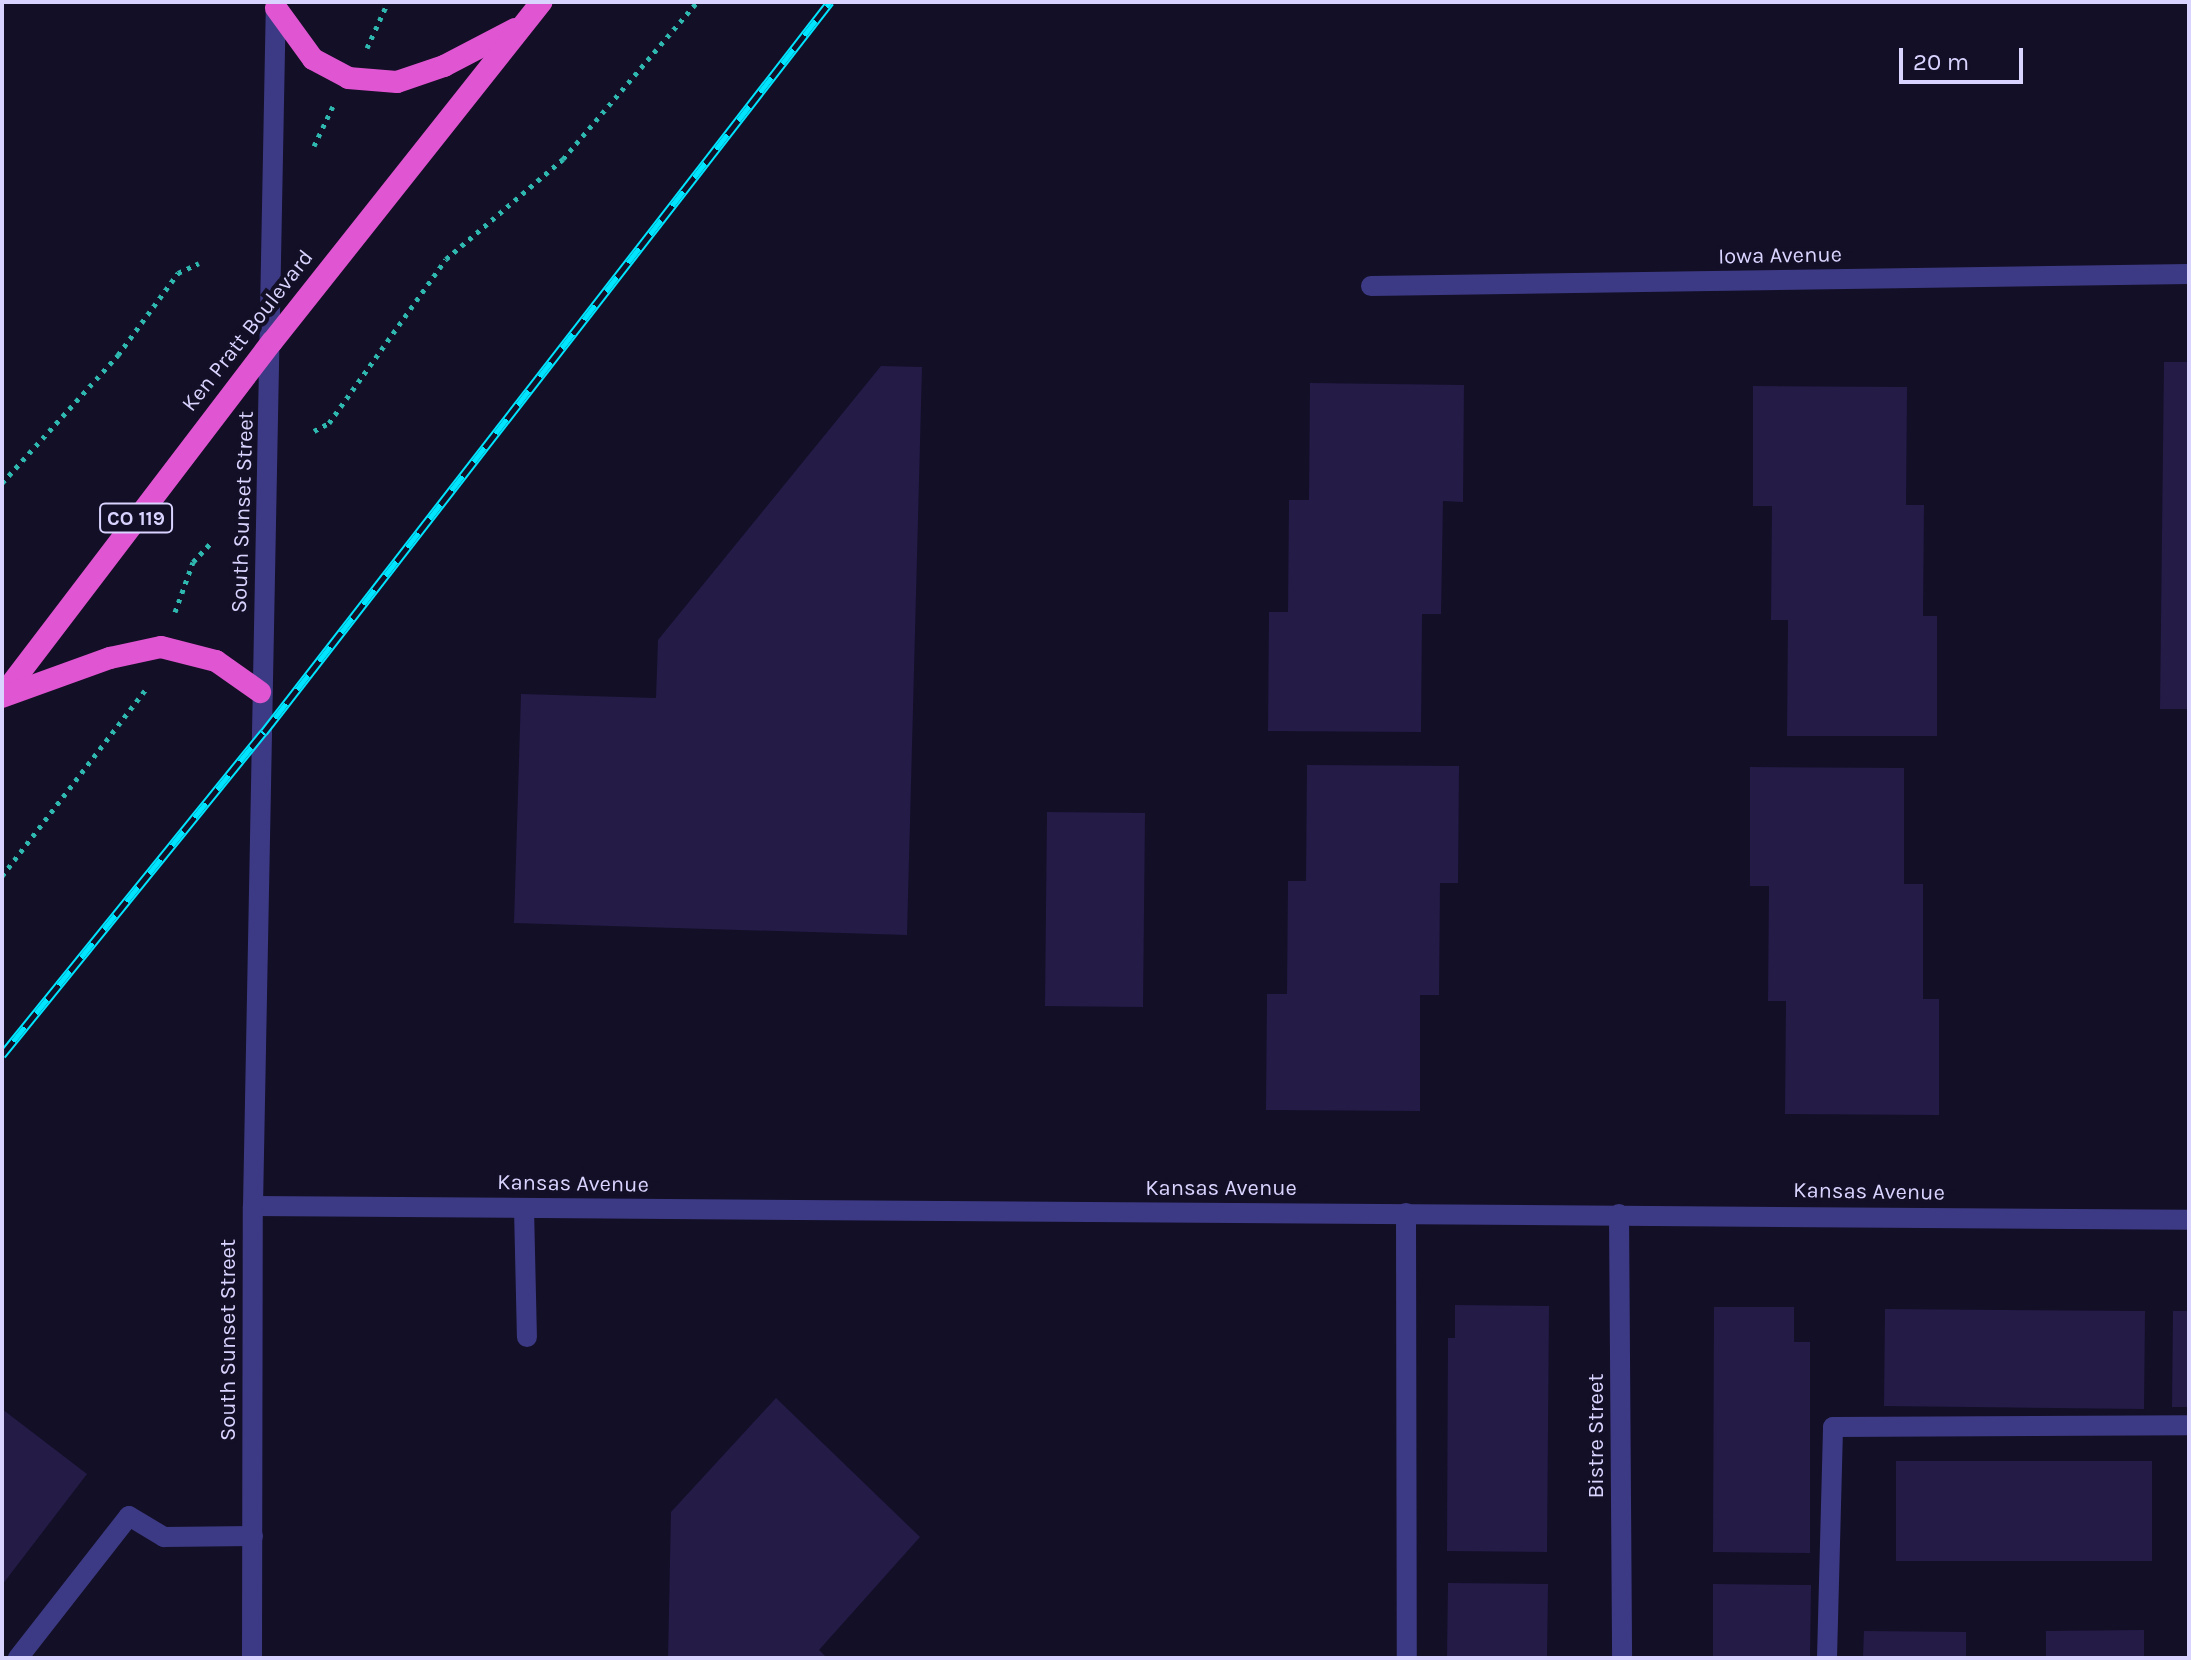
<!DOCTYPE html>
<style>
body{margin:0}
#map{position:relative;width:2191px;height:1660px;overflow:hidden;background:#130f26;font-family:Karla,sans-serif}
div>[style]{position:absolute}
[style*='--x']{left:calc(var(--x)*1px);top:calc(var(--y)*1px);width:calc(var(--w)*1px);rotate:calc(var(--a)*1deg)}
.building>*{inset:0;background:#241b47}
.path>*{height:5px;margin-top:-2.5px;transform-origin:0;background:repeating-linear-gradient(90deg,#2fb8b0 0 4px,transparent 0 10px)}
.service>*{height:20px;margin:-10px;padding:0 10px;transform-origin:10px;border-radius:10px;background:#3d3a85}
.minor>*{height:20px;margin:-10px;padding:0 10px;transform-origin:10px;border-radius:10px;background:#3d3a85}
.tertiary>*{height:20px;margin:-10px;padding:0 10px;transform-origin:10px;border-radius:10px;background:#3d3a85}
.trunk>*{height:22px;margin:-11px;padding:0 11px;transform-origin:11px;border-radius:11px;background:#e055d1}
.rail>*{height:9px;margin-top:-4.5px;transform-origin:0;background:repeating-linear-gradient(90deg,#130f26 0 18px,#00e5ff 0 36px);box-sizing:border-box;border-block:2px solid #00e5ff}
span{translate:-50% -50%;white-space:nowrap;text-align:center;line-height:1.15;-webkit-text-stroke:8px #130f26;paint-order:stroke}
.shield-label span{padding:2px 6px;background:#130f26;border:2px solid;border-radius:6px;-webkit-text-stroke-width:0}
.shield-label{font-size:20px;color:#d9d4ff;font-weight:700}
.street-label{font-size:22px;color:#d9d4ff}
.frame{position:absolute;inset:0;border:4px solid #d9d4ff;pointer-events:none}
.scale{position:absolute;left:1899px;top:48px;width:124px;height:36px;box-sizing:border-box;border:4px solid #d9d4ff;border-top:0;padding-left:10px;font-size:24px;line-height:28px;white-space:nowrap;color:#d9d4ff;-webkit-text-stroke:6px #130f26;paint-order:stroke}
</style>
<div id="map">
<div class="building">
<div style="clip-path:polygon(2164px 362px,2189px 362px,2189px 709px,2160px 709px)"></div>
<div style="clip-path:polygon(881px 366px,922px 367px,907px 935px,514px 923px,521px 694px,656px 698px,658px 640px)"></div>
<div style="clip-path:polygon(1310px 383px,1464px 385px,1463px 502px,1443px 501px,1441px 614px,1422px 614px,1421px 732px,1268px 731px,1269px 612px,1288px 612px,1289px 500px,1309px 500px)"></div>
<div style="clip-path:polygon(1753px 386px,1907px 387px,1906px 505px,1924px 505px,1923px 616px,1937px 616px,1937px 736px,1787px 736px,1788px 620px,1771px 620px,1772px 506px,1753px 506px)"></div>
<div style="clip-path:polygon(1307px 765px,1459px 766px,1458px 883px,1440px 883px,1439px 995px,1420px 995px,1420px 1111px,1266px 1110px,1267px 994px,1287px 994px,1288px 881px,1306px 881px)"></div>
<div style="clip-path:polygon(1750px 767px,1904px 768px,1904px 884px,1923px 884px,1923px 999px,1939px 999px,1939px 1115px,1785px 1114px,1786px 1001px,1768px 1001px,1769px 886px,1750px 886px)"></div>
<div style="clip-path:polygon(1047px 812px,1145px 813px,1143px 1007px,1045px 1006px)"></div>
<div style="clip-path:polygon(1455px 1305px,1549px 1306px,1547px 1552px,1447px 1551px,1448px 1338px,1455px 1338px)"></div>
<div style="clip-path:polygon(1714px 1307px,1794px 1307px,1794px 1342px,1810px 1342px,1810px 1553px,1713px 1552px)"></div>
<div style="clip-path:polygon(1885px 1309px,2145px 1311px,2144px 1409px,1884px 1406px)"></div>
<div style="clip-path:polygon(2173px 1311px,2189px 1311px,2189px 1407px,2172px 1407px)"></div>
<div style="clip-path:polygon(776px 1398px,920px 1537px,819px 1650px,827px 1658px,668px 1658px,671px 1512px)"></div>
<div style="clip-path:polygon(2px 1409px,87px 1474px,2px 1585px)"></div>
<div style="clip-path:polygon(1896px 1461px,2152px 1461px,2152px 1561px,1896px 1561px)"></div>
<div style="clip-path:polygon(1448px 1583px,1548px 1584px,1547px 1658px,1447px 1658px)"></div>
<div style="clip-path:polygon(1713px 1584px,1811px 1585px,1810px 1658px,1713px 1658px)"></div>
<div style="clip-path:polygon(2144px 1630px,2144px 1658px,2046px 1658px,2046px 1631px)"></div>
<div style="clip-path:polygon(1864px 1631px,1966px 1632px,1966px 1658px,1863px 1658px)"></div>
</div>
<div class="path">
<div style="--x:367;--y:48;--w:51;--a:-65.5"></div>
<div style="--x:314;--y:146;--w:44;--a:-64.6"></div>
<div style="--x:314;--y:431;--w:17;--a:-28"></div>
<div style="--x:329;--y:423;--w:201;--a:-54.5"></div>
<div style="--x:446;--y:259;--w:154;--a:-40.5"></div>
<div style="--x:563;--y:159;--w:206;--a:-49.5"></div>
<div style="--x:2;--y:483;--w:173;--a:-47.8"></div>
<div style="--x:118;--y:355;--w:102;--a:-53.8"></div>
<div style="--x:178;--y:273;--w:23;--a:-25"></div>
<div style="--x:175;--y:612;--w:53;--a:-70.2"></div>
<div style="--x:193;--y:562;--w:26;--a:-47"></div>
<div style="--x:2;--y:876;--w:236;--a:-52.4"></div>
</div>
<div class="service">
<div style="--x:524;--y:1208;--w:129;--a:88.7"></div>
<div style="--x:1406;--y:1213;--w:445;--a:89.9"></div>
<div style="--x:18;--y:1658;--w:180;--a:-52"></div>
<div style="--x:129;--y:1516;--w:41;--a:31"></div>
<div style="--x:164;--y:1537;--w:89;--a:-0.6"></div>
</div>
<div class="minor">
<div style="--x:1371;--y:286;--w:818;--a:-0.84"></div>
<div style="--x:253;--y:1206;--w:1936;--a:0.41"></div>
<div style="--x:1619;--y:1214;--w:444;--a:89.6"></div>
<div style="--x:1827;--y:1658;--w:231;--a:-88.5"></div>
<div style="--x:1833;--y:1427;--w:356;--a:-0.3"></div>
</div>
<div class="tertiary">
<div style="--x:252;--y:1658;--w:452;--a:-89.9"></div>
<div style="--x:253;--y:1206;--w:1204;--a:-88.91"></div>
</div>
<div class="trunk">
<div style="--x:276;--y:8;--w:63;--a:54"></div>
<div style="--x:313;--y:59;--w:40;--a:28"></div>
<div style="--x:348;--y:78;--w:49;--a:4.7"></div>
<div style="--x:397;--y:82;--w:50;--a:-18.8"></div>
<div style="--x:444;--y:66;--w:80;--a:-27.5"></div>
<div style="--x:2;--y:696;--w:445;--a:-52.7"></div>
<div style="--x:272;--y:342;--w:434;--a:-51.6"></div>
<div style="--x:2;--y:697;--w:115;--a:-19.9"></div>
<div style="--x:110;--y:658;--w:52;--a:-12.2"></div>
<div style="--x:161;--y:647;--w:57;--a:14.3"></div>
<div style="--x:216;--y:661;--w:54;--a:35.2"></div>
</div>
<div class="rail">
<div style="--x:2;--y:1055;--w:416;--a:-51"></div>
<div style="--x:264;--y:732;--w:924;--a:-52.21"></div>
</div>
<div class="shield-label">
<span style="left:136px;top:518px">CO 119</span>
</div>
<div class="street-label">
<span style="left:1780px;top:256px;rotate:-1deg">Iowa Avenue</span>
<span style="left:248px;top:331px;rotate:-52deg">Ken Pratt Boulevard</span>
<span style="left:243px;top:512px;rotate:-88deg">South Sunset Street</span>
<span style="left:573px;top:1184px;rotate:1deg">Kansas Avenue</span>
<span style="left:1221px;top:1189px">Kansas Avenue</span>
<span style="left:1869px;top:1192px;rotate:1deg">Kansas Avenue</span>
<span style="left:229px;top:1340px;rotate:-90deg">South Sunset Street</span>
<span style="left:1597px;top:1436px;rotate:-90deg">Bistre Street</span>
</div>
<div class="frame"></div>
<div class="scale">20 m</div>
</div>
